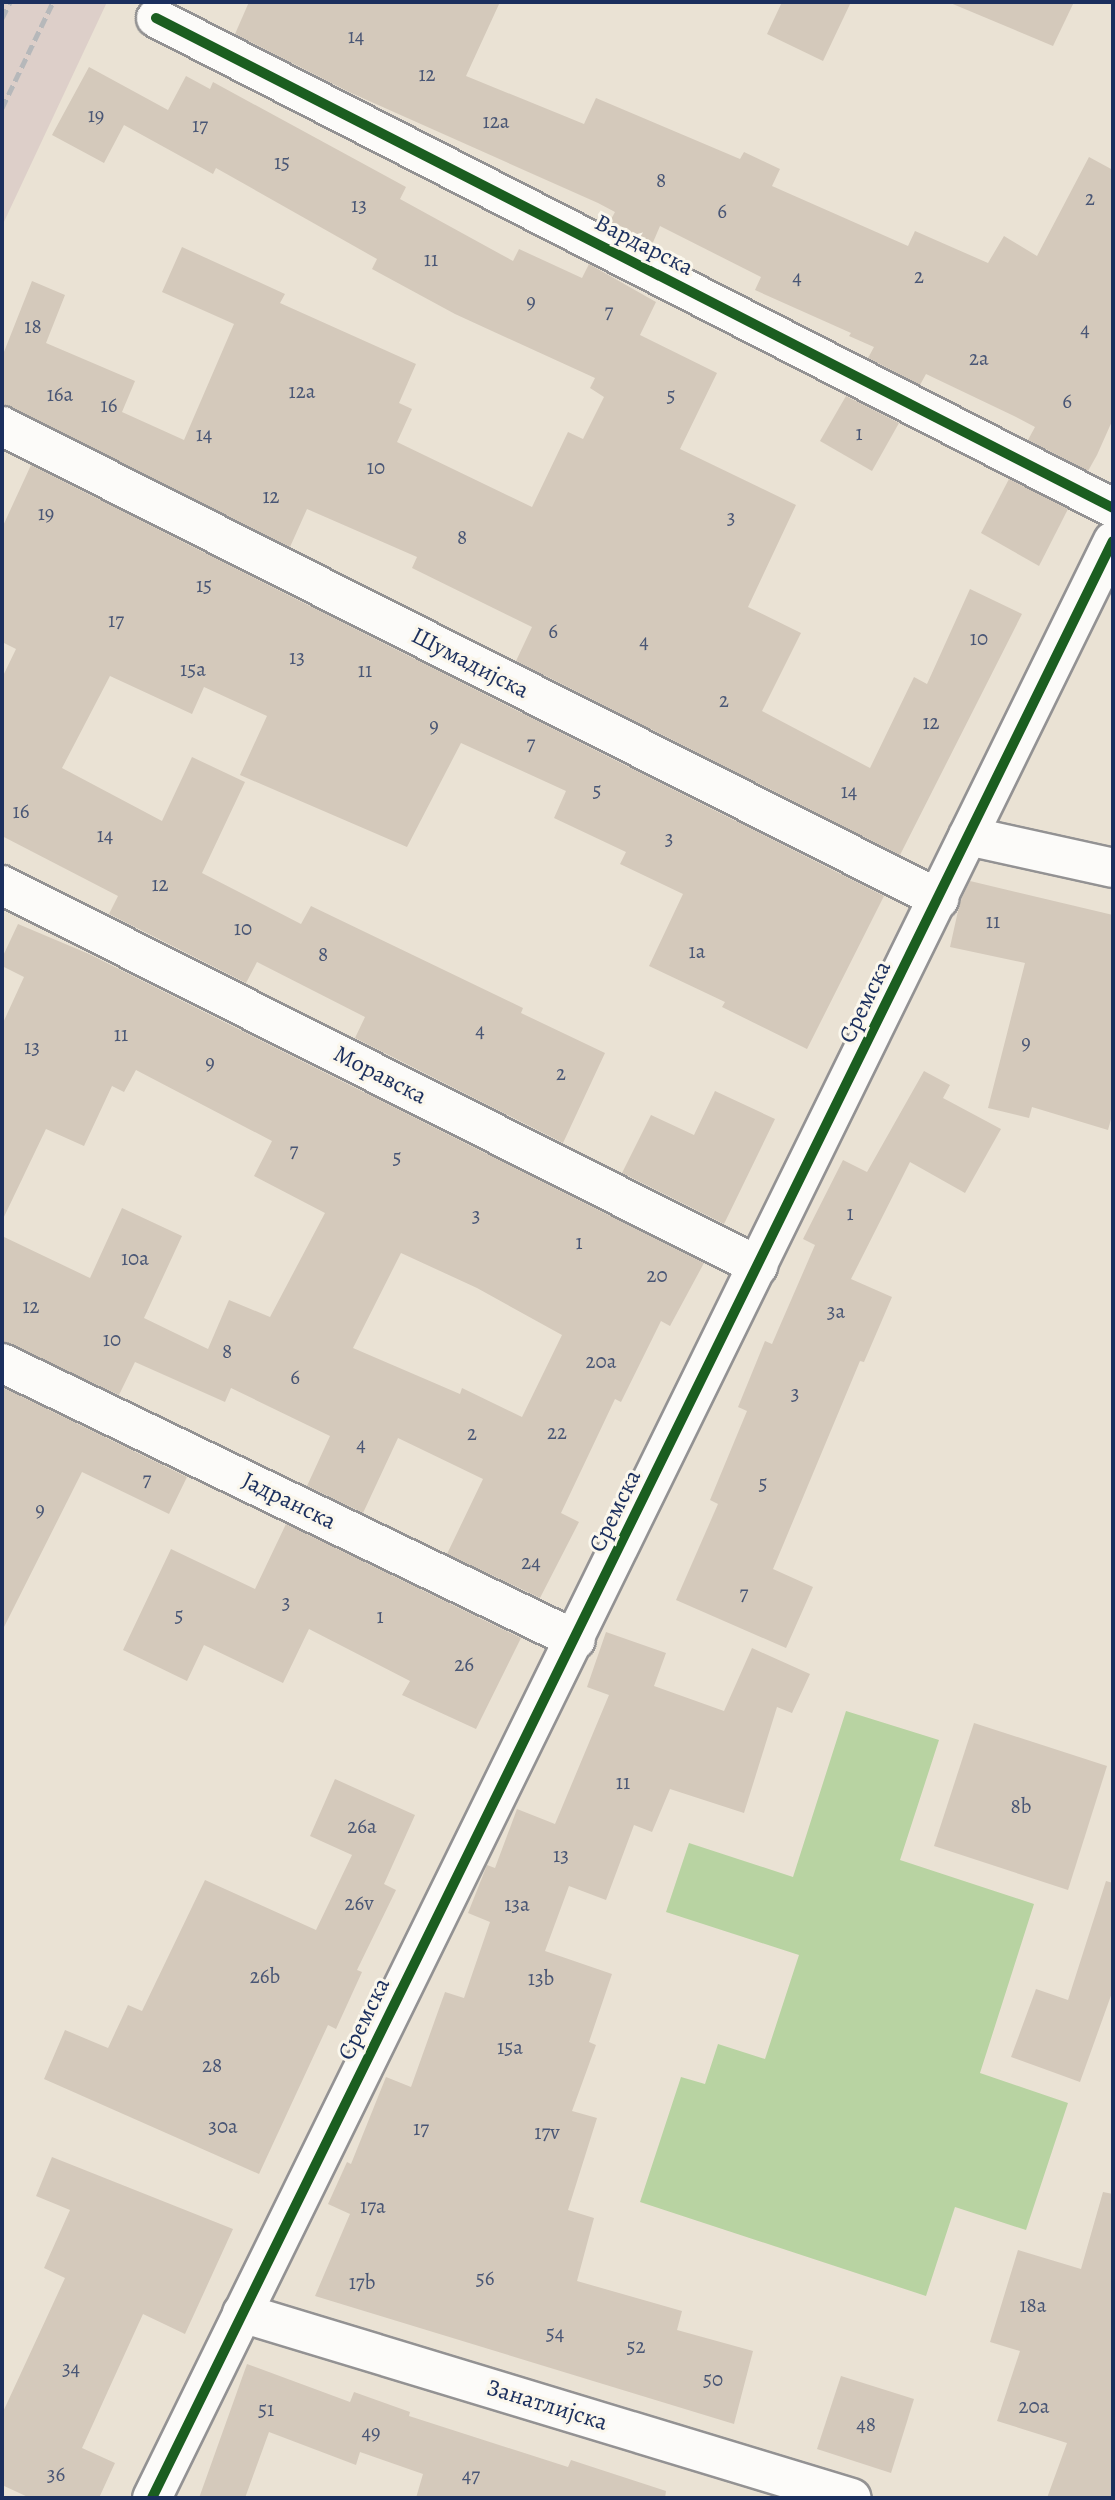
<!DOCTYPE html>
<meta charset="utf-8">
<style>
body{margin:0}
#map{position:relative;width:1115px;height:2500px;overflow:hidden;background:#eae2d4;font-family:Alegreya,serif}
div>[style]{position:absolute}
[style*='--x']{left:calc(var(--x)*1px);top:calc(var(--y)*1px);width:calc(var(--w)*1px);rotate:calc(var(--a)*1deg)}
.industrial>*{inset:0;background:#ddcfc9}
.green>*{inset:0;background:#b8d3a2}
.building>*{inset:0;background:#d4c9bb}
.roads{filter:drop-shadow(2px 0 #939293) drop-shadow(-2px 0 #939293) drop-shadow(0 2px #939293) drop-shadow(0 -2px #939293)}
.minor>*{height:38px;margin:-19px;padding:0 19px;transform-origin:19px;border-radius:19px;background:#fcfbf9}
.rail>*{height:5px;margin-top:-2.5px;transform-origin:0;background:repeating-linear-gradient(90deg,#b6b8ba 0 10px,transparent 0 15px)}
.cycleway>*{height:10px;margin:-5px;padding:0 5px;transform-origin:5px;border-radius:5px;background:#1b5e20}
span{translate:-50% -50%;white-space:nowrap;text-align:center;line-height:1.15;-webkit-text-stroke:6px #fbf7ec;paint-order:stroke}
.number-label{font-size:21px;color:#495675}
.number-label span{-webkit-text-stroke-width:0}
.street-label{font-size:24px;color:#1b2f5e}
.frame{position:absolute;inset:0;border:4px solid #1b2f5e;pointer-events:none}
</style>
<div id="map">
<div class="industrial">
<div style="clip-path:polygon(2px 2px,107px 2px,2px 226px)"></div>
</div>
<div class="green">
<div style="clip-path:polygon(846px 1711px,939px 1740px,900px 1860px,1034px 1904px,980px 2073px,1068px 2103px,1026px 2230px,955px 2207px,926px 2296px,640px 2202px,681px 2077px,705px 2084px,718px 2044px,765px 2059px,799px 1955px,666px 1912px,689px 1843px,793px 1877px)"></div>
</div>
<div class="building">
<div style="clip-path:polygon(249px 2px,500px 2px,466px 76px,584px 124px,596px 98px,740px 159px,744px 152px,780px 169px,772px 186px,908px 246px,915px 231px,988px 263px,1004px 236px,1037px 256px,1089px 157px,1113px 170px,1113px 419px,1097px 455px,1088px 471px,1028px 440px,1035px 427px,1014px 416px,926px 374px,920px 385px,868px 358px,874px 347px,849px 336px,851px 333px,755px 290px,761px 277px,660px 226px,651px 247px,608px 225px,615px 212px,598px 203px,349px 92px,235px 34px)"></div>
<div style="clip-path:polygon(782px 2px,851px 2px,823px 61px,767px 34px)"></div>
<div style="clip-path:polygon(948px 2px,1074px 2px,1053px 46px)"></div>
<div style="clip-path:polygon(89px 67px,168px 110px,186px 76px,210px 89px,213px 82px,406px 187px,400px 199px,513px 261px,519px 249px,582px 278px,589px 264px,656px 302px,640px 335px,717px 373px,680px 449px,796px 505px,748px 607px,801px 633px,762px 711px,870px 768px,914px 677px,927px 684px,970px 589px,1022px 614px,900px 855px,516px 661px,532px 627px,412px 568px,417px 557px,307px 509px,290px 547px,2px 404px,2px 357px,32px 281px,65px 295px,46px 343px,135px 381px,122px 412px,184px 440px,234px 324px,162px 292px,182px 247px,285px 294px,280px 303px,416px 364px,399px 403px,412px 409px,397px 442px,532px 507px,568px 432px,583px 439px,604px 397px,590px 388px,595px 378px,455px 314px,372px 269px,377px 259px,216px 168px,213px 174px,124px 125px,104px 163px,52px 135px)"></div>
<div style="clip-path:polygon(846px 396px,899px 423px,872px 471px,820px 441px)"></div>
<div style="clip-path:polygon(31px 465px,884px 896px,807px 1049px,722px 1007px,725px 1002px,649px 966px,683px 894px,620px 864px,626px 852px,554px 818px,566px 791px,461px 743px,407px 847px,240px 775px,267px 716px,204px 687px,192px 714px,110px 676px,62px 768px,162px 821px,192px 757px,245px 782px,202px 873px,301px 924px,311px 906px,523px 1008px,521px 1013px,605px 1053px,563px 1143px,355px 1038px,365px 1017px,257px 962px,246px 983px,109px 914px,118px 896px,2px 836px,2px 678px,16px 649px,2px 642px,2px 528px)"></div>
<div style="clip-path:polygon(1009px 479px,1068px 509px,1039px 566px,981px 533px)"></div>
<div style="clip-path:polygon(970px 881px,1113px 915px,1113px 1112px,1108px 1130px,1032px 1107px,1029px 1118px,988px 1108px,1025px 963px,950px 947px,960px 902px)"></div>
<div style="clip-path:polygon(evenodd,18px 924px,89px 954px,704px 1263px,670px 1326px,661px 1321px,621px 1402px,615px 1399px,561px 1513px,579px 1522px,540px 1598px,447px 1554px,483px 1479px,398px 1438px,363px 1513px,307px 1486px,330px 1436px,231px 1388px,225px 1402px,135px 1362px,119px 1395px,2px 1341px,2px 1236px,90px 1278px,122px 1208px,182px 1236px,144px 1318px,208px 1349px,229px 1300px,270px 1317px,325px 1213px,254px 1176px,272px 1141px,136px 1070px,124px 1092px,112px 1086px,84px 1146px,46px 1129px,2px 1221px,2px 1025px,24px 977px,2px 966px,2px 958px,18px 924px,401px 1253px,477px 1288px,562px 1335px,522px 1417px,462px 1388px,460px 1394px,353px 1348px,401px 1253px)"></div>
<div style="clip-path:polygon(924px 1071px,950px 1085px,943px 1098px,1001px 1129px,965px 1193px,910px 1162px,851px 1279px,892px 1297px,864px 1362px,860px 1361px,773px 1569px,813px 1587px,786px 1648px,676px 1600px,718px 1504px,710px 1500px,747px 1411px,738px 1407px,765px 1341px,772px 1344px,815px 1245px,803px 1239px,843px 1160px,867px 1172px)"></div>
<div style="clip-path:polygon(715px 1091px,775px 1119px,724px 1224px,622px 1173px,651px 1115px,694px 1135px)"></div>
<div style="clip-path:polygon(2px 1387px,187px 1477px,169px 1514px,82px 1472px,2px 1631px)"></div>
<div style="clip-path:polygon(286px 1524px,521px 1638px,476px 1729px,402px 1695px,410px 1681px,309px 1629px,283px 1683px,204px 1645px,187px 1681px,123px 1650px,171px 1549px,255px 1589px)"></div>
<div style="clip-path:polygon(606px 1632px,666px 1653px,654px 1686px,724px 1711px,752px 1648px,810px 1674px,792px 1713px,777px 1707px,744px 1813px,670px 1789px,652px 1832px,634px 1825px,606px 1900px,569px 1886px,545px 1951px,612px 1974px,589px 2042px,596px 2045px,572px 2111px,597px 2118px,568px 2210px,594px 2218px,577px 2281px,682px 2311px,677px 2330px,753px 2351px,734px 2424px,315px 2296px,350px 2214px,328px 2204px,347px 2162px,351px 2164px,386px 2077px,411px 2087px,445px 1992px,464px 1998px,490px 1922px,468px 1913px,487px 1865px,495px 1868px,517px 1809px,555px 1824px,609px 1695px,587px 1687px)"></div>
<div style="clip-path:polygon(974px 1723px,1107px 1766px,1068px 1890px,934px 1846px)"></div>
<div style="clip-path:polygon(335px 1779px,415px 1815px,384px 1884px,396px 1890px,357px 1970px,362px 1972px,336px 2029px,328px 2025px,259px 2174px,44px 2079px,65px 2030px,108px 2048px,128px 2005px,142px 2011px,205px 1880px,316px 1930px,352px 1855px,310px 1836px)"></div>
<div style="clip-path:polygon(1106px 1881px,1113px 1883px,1113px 1990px,1080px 2082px,1011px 2057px,1036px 1989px,1068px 2000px)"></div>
<div style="clip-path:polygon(52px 2157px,233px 2229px,185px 2334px,143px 2314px,82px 2448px,115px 2463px,99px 2498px,30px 2498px,2px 2485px,2px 2414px,65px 2278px,44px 2268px,70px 2210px,36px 2196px)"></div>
<div style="clip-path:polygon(1103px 2192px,1113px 2194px,1113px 2498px,1047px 2498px,1067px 2443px,997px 2421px,1020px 2351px,990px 2342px,1018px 2250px,1081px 2269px)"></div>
<div style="clip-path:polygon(247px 2364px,350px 2402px,354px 2392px,410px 2412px,409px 2416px,568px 2467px,571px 2460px,666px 2491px,665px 2498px,416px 2498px,423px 2474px,360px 2452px,356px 2465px,269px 2432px,245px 2498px,199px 2498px)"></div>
<div style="clip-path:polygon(841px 2376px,914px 2399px,891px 2473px,817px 2449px)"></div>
</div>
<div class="roads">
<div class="minor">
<div style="--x:156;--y:18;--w:1075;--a:27.11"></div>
<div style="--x:2;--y:426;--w:1050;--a:26.78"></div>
<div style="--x:968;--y:836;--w:148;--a:12.4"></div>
<div style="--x:2;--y:885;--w:847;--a:26.75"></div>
<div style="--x:2;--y:1363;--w:637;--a:25.76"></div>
<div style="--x:242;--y:2313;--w:637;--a:16.87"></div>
<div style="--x:152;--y:2498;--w:2180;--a:-63.85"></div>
</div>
</div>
<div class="rail">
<div style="--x:2;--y:18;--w:18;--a:-63"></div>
<div style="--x:2;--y:108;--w:118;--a:-64.3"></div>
</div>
<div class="cycleway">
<div style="--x:156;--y:18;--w:1075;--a:27.11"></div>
<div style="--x:152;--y:2498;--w:2180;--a:-63.85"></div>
</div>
<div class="number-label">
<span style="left:356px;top:36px">14</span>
<span style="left:427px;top:74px">12</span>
<span style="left:96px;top:115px">19</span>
<span style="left:496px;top:121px">12a</span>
<span style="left:200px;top:125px">17</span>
<span style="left:282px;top:162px">15</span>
<span style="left:661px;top:180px">8</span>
<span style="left:1090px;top:198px">2</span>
<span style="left:359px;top:205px">13</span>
<span style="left:722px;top:211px">6</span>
<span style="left:431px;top:259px">11</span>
<span style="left:919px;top:276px">2</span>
<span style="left:797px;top:277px">4</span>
<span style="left:531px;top:301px">9</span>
<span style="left:609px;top:311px">7</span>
<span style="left:33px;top:326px">18</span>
<span style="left:1085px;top:329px">4</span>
<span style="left:979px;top:358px">2a</span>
<span style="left:302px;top:391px">12a</span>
<span style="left:60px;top:394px">16a</span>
<span style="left:671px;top:395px">5</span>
<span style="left:1067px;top:401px">6</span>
<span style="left:109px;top:405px">16</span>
<span style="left:859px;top:433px">1</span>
<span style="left:204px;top:434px">14</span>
<span style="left:376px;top:467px">10</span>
<span style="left:271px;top:496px">12</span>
<span style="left:46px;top:513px">19</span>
<span style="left:731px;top:517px">3</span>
<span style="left:462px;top:537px">8</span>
<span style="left:204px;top:585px">15</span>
<span style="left:116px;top:620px">17</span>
<span style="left:553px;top:631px">6</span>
<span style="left:979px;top:638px">10</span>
<span style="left:644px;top:641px">4</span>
<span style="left:297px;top:657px">13</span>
<span style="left:193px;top:669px">15a</span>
<span style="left:365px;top:670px">11</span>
<span style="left:724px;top:700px">2</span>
<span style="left:931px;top:722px">12</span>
<span style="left:434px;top:725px">9</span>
<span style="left:531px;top:743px">7</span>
<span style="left:597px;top:790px">5</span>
<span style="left:849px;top:791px">14</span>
<span style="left:21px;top:811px">16</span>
<span style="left:105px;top:835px">14</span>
<span style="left:669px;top:838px">3</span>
<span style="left:160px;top:884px">12</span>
<span style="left:993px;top:921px">11</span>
<span style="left:243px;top:928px">10</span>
<span style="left:697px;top:951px">1a</span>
<span style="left:323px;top:954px">8</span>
<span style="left:480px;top:1030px">4</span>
<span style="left:121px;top:1034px">11</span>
<span style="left:1026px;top:1042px">9</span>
<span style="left:32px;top:1047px">13</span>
<span style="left:210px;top:1062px">9</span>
<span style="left:561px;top:1073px">2</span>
<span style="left:294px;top:1150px">7</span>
<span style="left:397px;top:1157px">5</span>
<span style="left:850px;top:1213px">1</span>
<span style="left:476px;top:1215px">3</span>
<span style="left:579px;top:1242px">1</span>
<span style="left:135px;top:1258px">10a</span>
<span style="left:657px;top:1275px">20</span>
<span style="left:31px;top:1306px">12</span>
<span style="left:836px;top:1311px">3a</span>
<span style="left:112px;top:1339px">10</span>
<span style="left:227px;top:1351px">8</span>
<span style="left:601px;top:1361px">20a</span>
<span style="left:295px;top:1377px">6</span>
<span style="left:795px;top:1393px">3</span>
<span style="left:557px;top:1432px">22</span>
<span style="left:472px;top:1433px">2</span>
<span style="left:361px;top:1444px">4</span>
<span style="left:147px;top:1479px">7</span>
<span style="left:763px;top:1483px">5</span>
<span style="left:40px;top:1509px">9</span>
<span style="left:531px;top:1562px">24</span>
<span style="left:744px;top:1593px">7</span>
<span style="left:286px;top:1602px">3</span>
<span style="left:179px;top:1615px">5</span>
<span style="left:380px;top:1616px">1</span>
<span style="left:464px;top:1664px">26</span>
<span style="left:623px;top:1782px">11</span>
<span style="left:1021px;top:1806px">8b</span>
<span style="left:362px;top:1826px">26a</span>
<span style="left:561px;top:1855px">13</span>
<span style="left:359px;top:1903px">26v</span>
<span style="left:517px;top:1904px">13a</span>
<span style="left:265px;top:1976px">26b</span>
<span style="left:541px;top:1978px">13b</span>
<span style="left:510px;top:2047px">15a</span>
<span style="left:212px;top:2065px">28</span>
<span style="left:223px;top:2126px">30a</span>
<span style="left:421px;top:2128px">17</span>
<span style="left:547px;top:2132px">17v</span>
<span style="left:373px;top:2206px">17a</span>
<span style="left:485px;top:2278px">56</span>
<span style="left:362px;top:2282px">17b</span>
<span style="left:1033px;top:2305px">18a</span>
<span style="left:555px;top:2333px">54</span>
<span style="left:636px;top:2346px">52</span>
<span style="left:71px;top:2368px">34</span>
<span style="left:713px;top:2379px">50</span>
<span style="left:1034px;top:2406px">20a</span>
<span style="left:266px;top:2409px">51</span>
<span style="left:866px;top:2424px">48</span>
<span style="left:371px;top:2432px">49</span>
<span style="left:56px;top:2474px">36</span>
<span style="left:471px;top:2475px">47</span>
</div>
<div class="street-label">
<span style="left:644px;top:245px;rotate:27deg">Вардарска</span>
<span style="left:470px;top:663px;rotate:27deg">Шумадијска</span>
<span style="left:865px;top:1002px;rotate:-64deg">Сремска</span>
<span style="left:380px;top:1075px;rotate:27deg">Моравска</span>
<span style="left:289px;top:1501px;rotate:26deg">Јадранска</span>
<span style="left:615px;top:1511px;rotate:-64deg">Сремска</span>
<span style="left:364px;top:2019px;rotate:-64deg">Сремска</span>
<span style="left:547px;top:2405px;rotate:17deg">Занатлијска</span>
</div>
<div class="frame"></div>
</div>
